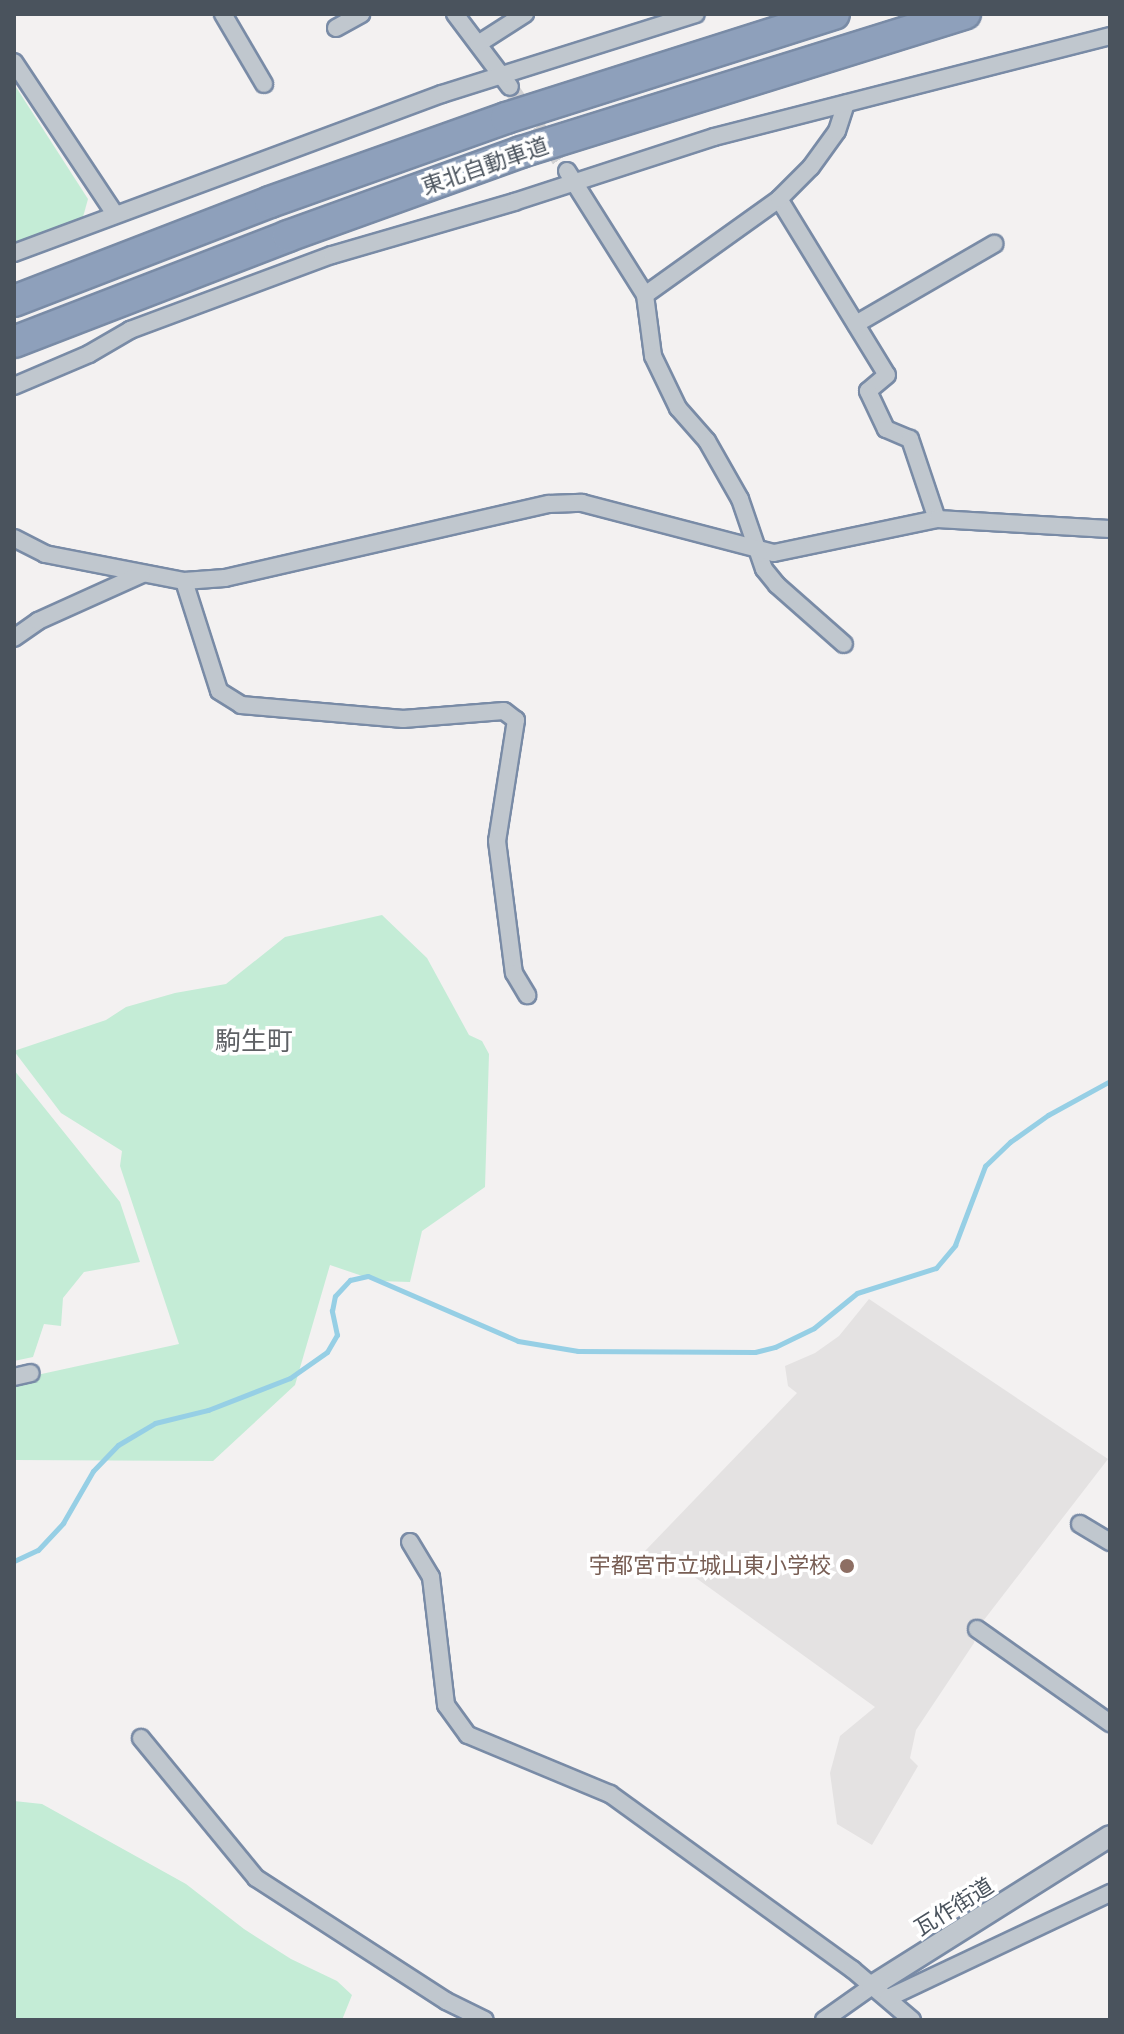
<!DOCTYPE html>
<meta charset="utf-8">
<style>
body{margin:0}
#map{position:relative;width:1124px;height:2034px;overflow:hidden;background:#f3f1f1;font-family:"Public Sans","Noto Sans JP",sans-serif}
div>[style]{position:absolute}
[style*='--x']{left:calc(var(--x)*1px);top:calc(var(--y)*1px);width:calc(var(--w)*1px);rotate:calc(var(--a)*1deg)}
.education>*{inset:0;background:#e4e2e2}
.green>*{inset:0;background:#c4ecd6}
.stream>*{height:5px;margin:-2.5px;padding:0 2.5px;transform-origin:2.5px;border-radius:2.5px;background:#96cfe5}
.minor-tunnel>*{height:16px;margin-top:-8px;transform-origin:0;background:repeating-linear-gradient(90deg,#d1d1d3 0 16px,transparent 0 24px)}
.roads{filter:drop-shadow(2px 0 #798ba6) drop-shadow(-2px 0 #798ba6) drop-shadow(0 2px #798ba6) drop-shadow(0 -2px #798ba6)}
.minor>*{height:16px;margin:-8px;padding:0 8px;transform-origin:8px;border-radius:8px;background:#c0c7ce}
.tertiary>*{height:20px;margin:-10px;padding:0 10px;transform-origin:10px;border-radius:10px;background:#c0c7ce}
.motorway>*{height:30px;margin:-15px;padding:0 15px;transform-origin:15px;border-radius:15px;background:#8ea0bb}
.dots>*{width:22px;height:22px;translate:-50% -50%;box-sizing:border-box;border:4px solid #fff;border-radius:50%}
span{translate:-50% -50%;white-space:nowrap;text-align:center;line-height:1.15;-webkit-text-stroke:7px #fff;paint-order:stroke}
.street-label{font-size:22px;color:#4a535d}
.education-label{font-size:22px;color:#785e54}
.right{translate:-100% -50%;text-align:right}
.quarter-label{font-size:26px;color:#5e6165}
.frame{position:absolute;inset:0;border:16px solid #4a535d;pointer-events:none}
</style>
<div id="map">
<div class="education">
<div style="clip-path:polygon(869px 1299px,1108px 1459px,977px 1629px,974px 1643px,916px 1730px,910px 1758px,918px 1766px,872px 1845px,837px 1824px,830px 1773px,840px 1736px,875px 1707px,689px 1573px,647px 1559px,645px 1551px,797px 1393px,788px 1386px,785px 1366px,815px 1353px,839px 1336px)"></div>
</div>
<div class="green">
<div style="clip-path:polygon(14px 84px,88px 199px,83px 217px,14px 243px)"></div>
<div style="clip-path:polygon(382px 915px,427px 958px,469px 1035px,482px 1041px,489px 1054px,485px 1187px,422px 1231px,410px 1282px,377px 1281px,330px 1265px,295px 1385px,213px 1461px,14px 1460px,14px 1380px,179px 1344px,120px 1166px,122px 1151px,61px 1113px,14px 1051px,106px 1020px,126px 1007px,175px 993px,226px 984px,285px 937px)"></div>
<div style="clip-path:polygon(14px 1070px,120px 1202px,140px 1262px,84px 1272px,63px 1298px,61px 1326px,44px 1324px,33px 1357px,14px 1361px)"></div>
<div style="clip-path:polygon(14px 1801px,42px 1804px,186px 1884px,244px 1929px,291px 1959px,337px 1981px,352px 1995px,342px 2020px,14px 2020px)"></div>
</div>
<div class="stream">
<div style="--x:14;--y:1561;--w:26;--a:-25"></div>
<div style="--x:38;--y:1550;--w:37;--a:-47"></div>
<div style="--x:63;--y:1523;--w:60;--a:-60"></div>
<div style="--x:93;--y:1471;--w:36;--a:-46"></div>
<div style="--x:118;--y:1445;--w:43;--a:-30.7"></div>
<div style="--x:155;--y:1423;--w:55;--a:-13.8"></div>
<div style="--x:208;--y:1410;--w:88;--a:-21.3"></div>
<div style="--x:290;--y:1378;--w:45;--a:-35.1"></div>
<div style="--x:327;--y:1352;--w:20;--a:-60"></div>
<div style="--x:337;--y:1335;--w:25;--a:-102"></div>
<div style="--x:332;--y:1311;--w:15;--a:-79"></div>
<div style="--x:335;--y:1296;--w:22;--a:-47"></div>
<div style="--x:350;--y:1280;--w:18;--a:-13"></div>
<div style="--x:368;--y:1276;--w:163;--a:23.4"></div>
<div style="--x:518;--y:1341;--w:61;--a:9.5"></div>
<div style="--x:578;--y:1351;--w:177;--a:0.3"></div>
<div style="--x:755;--y:1352;--w:21;--a:-14"></div>
<div style="--x:775;--y:1347;--w:43;--a:-26"></div>
<div style="--x:814;--y:1328;--w:55;--a:-39.1"></div>
<div style="--x:857;--y:1293;--w:83;--a:-17.6"></div>
<div style="--x:936;--y:1268;--w:30;--a:-50"></div>
<div style="--x:955;--y:1245;--w:85;--a:-69.2"></div>
<div style="--x:985;--y:1166;--w:35;--a:-44"></div>
<div style="--x:1010;--y:1142;--w:47;--a:-35.4"></div>
<div style="--x:1048;--y:1115;--w:71;--a:-28.7"></div>
</div>
<div class="minor-tunnel">
<div style="--x:510;--y:87;--w:102;--a:55.8"></div>
</div>
<div class="roads">
<div class="minor">
<div style="--x:223;--y:14;--w:81;--a:59.6"></div>
<div style="--x:455;--y:14;--w:91;--a:53"></div>
<div style="--x:336;--y:28;--w:29;--a:-29"></div>
<div style="--x:478;--y:44;--w:56;--a:-32.6"></div>
<div style="--x:14;--y:62;--w:182;--a:56.4"></div>
<div style="--x:567;--y:171;--w:146;--a:57.8"></div>
<div style="--x:645;--y:295;--w:62;--a:82.5"></div>
<div style="--x:653;--y:356;--w:58;--a:64.3"></div>
<div style="--x:678;--y:408;--w:44;--a:48.7"></div>
<div style="--x:707;--y:441;--w:67;--a:60.4"></div>
<div style="--x:740;--y:499;--w:74;--a:71.1"></div>
<div style="--x:764;--y:569;--w:21;--a:51"></div>
<div style="--x:777;--y:585;--w:89;--a:41.4"></div>
<div style="--x:779;--y:199;--w:206;--a:58.5"></div>
<div style="--x:887;--y:375;--w:25;--a:140"></div>
<div style="--x:868;--y:391;--w:42;--a:64.7"></div>
<div style="--x:886;--y:429;--w:26;--a:23"></div>
<div style="--x:910;--y:439;--w:84;--a:71.4"></div>
<div style="--x:14;--y:253;--w:457;--a:-20.4"></div>
<div style="--x:442;--y:94;--w:266;--a:-17.5"></div>
<div style="--x:645;--y:295;--w:165;--a:-35.6"></div>
<div style="--x:779;--y:199;--w:45;--a:-45"></div>
<div style="--x:811;--y:167;--w:44;--a:-54.2"></div>
<div style="--x:837;--y:131;--w:29;--a:-72"></div>
<div style="--x:856;--y:324;--w:160;--a:-30.1"></div>
<div style="--x:14;--y:386;--w:82;--a:-23.1"></div>
<div style="--x:89;--y:354;--w:48;--a:-30.3"></div>
<div style="--x:130;--y:330;--w:215;--a:-20.4"></div>
<div style="--x:332;--y:255;--w:190;--a:-16.2"></div>
<div style="--x:514;--y:202;--w:210;--a:-18"></div>
<div style="--x:714;--y:137;--w:409;--a:-14.3"></div>
<div style="--x:14;--y:538;--w:35;--a:27"></div>
<div style="--x:45;--y:554;--w:142;--a:11"></div>
<div style="--x:184;--y:581;--w:41;--a:-4.2"></div>
<div style="--x:225;--y:578;--w:332;--a:-12.9"></div>
<div style="--x:549;--y:504;--w:33;--a:-2"></div>
<div style="--x:582;--y:503;--w:198;--a:14.6"></div>
<div style="--x:774;--y:553;--w:167;--a:-11.8"></div>
<div style="--x:937;--y:519;--w:173;--a:3.3"></div>
<div style="--x:184;--y:581;--w:115;--a:72.3"></div>
<div style="--x:219;--y:691;--w:26;--a:32"></div>
<div style="--x:241;--y:705;--w:163;--a:4.9"></div>
<div style="--x:403;--y:719;--w:101;--a:-4.5"></div>
<div style="--x:504;--y:711;--w:15;--a:37"></div>
<div style="--x:516;--y:720;--w:122;--a:98.9"></div>
<div style="--x:497;--y:841;--w:133;--a:82.7"></div>
<div style="--x:514;--y:973;--w:26;--a:59"></div>
<div style="--x:14;--y:638;--w:29;--a:-35"></div>
<div style="--x:38;--y:621;--w:114;--a:-24.3"></div>
<div style="--x:14;--y:1377;--w:17;--a:-13"></div>
<div style="--x:1080;--y:1524;--w:35;--a:31"></div>
<div style="--x:410;--y:1542;--w:41;--a:59"></div>
<div style="--x:431;--y:1577;--w:129;--a:83.3"></div>
<div style="--x:446;--y:1705;--w:37;--a:54"></div>
<div style="--x:468;--y:1735;--w:154;--a:22.6"></div>
<div style="--x:610;--y:1794;--w:299;--a:35.9"></div>
<div style="--x:852;--y:1969;--w:79;--a:40.4"></div>
<div style="--x:977;--y:1629;--w:163;--a:35.3"></div>
<div style="--x:141;--y:1738;--w:181;--a:50.6"></div>
<div style="--x:256;--y:1878;--w:226;--a:32.9"></div>
<div style="--x:446;--y:2001;--w:43;--a:26"></div>
<div style="--x:888;--y:1998;--w:246;--a:-25.3"></div>
<div style="--x:824;--y:2020;--w:59;--a:-35.3"></div>
</div>
<div class="tertiary">
<div style="--x:872;--y:1986;--w:281;--a:-32.2"></div>
</div>
<div class="motorway">
<div style="--x:14;--y:301;--w:274;--a:-21.1"></div>
<div style="--x:270;--y:202;--w:251;--a:-19.6"></div>
<div style="--x:506;--y:118;--w:344;--a:-17.6"></div>
<div style="--x:14;--y:342;--w:294;--a:-21.1"></div>
<div style="--x:288;--y:236;--w:248;--a:-19.8"></div>
<div style="--x:521;--y:152;--w:465;--a:-17.3"></div>
</div>
</div>
<div class="dots">
<div style="left:847px;top:1566px;background:#8d6e63"></div>
</div>
<div class="street-label">
<span style="left:485px;top:166px;rotate:-19deg">東北自動車道</span>
<span style="left:954px;top:1907px;rotate:-32deg">瓦作街道</span>
</div>
<div class="education-label">
<span class="right" style="left:831px;top:1566px">宇都宮市立城山東小学校</span>
</div>
<div class="quarter-label">
<span style="left:254px;top:1041px">駒生町</span>
</div>
<div class="frame"></div>
</div>
